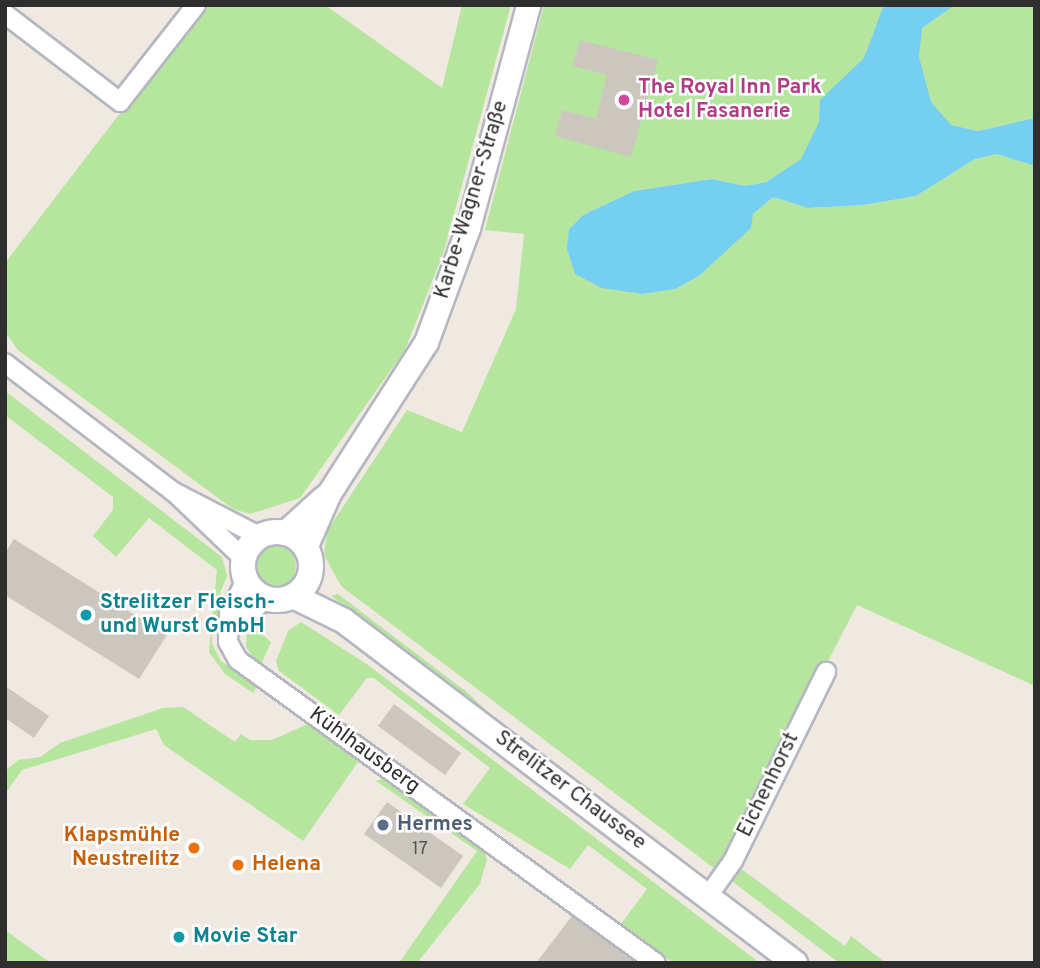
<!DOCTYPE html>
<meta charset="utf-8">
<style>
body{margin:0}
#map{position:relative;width:1040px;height:968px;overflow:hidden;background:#efe9e1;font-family:Overpass,sans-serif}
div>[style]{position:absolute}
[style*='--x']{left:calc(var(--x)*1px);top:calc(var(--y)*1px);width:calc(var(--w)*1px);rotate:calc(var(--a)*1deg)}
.green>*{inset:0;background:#b6e59e}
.round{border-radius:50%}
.water>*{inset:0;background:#75cff0}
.building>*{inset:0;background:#cbc7bf}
.roads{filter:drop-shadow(2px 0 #b4b7c1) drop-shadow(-2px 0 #b4b7c1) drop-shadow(0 2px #b4b7c1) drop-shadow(0 -2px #b4b7c1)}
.minor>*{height:18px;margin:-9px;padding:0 9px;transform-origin:9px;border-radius:9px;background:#fff}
.tertiary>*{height:23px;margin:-11.5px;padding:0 11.5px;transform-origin:11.5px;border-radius:11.5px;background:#fff}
.secondary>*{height:24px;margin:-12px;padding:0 12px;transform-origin:12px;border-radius:12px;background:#fff}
.secondary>.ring{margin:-12px;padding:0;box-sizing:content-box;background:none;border:24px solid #fff;border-radius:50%}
.dots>*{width:19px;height:19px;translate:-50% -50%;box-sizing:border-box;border:4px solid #fff;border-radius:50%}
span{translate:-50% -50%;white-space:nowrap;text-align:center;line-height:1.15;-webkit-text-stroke:5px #fff;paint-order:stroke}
.number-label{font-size:18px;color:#555452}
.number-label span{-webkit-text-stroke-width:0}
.hotel-label{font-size:21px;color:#b23c85;font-weight:700}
.left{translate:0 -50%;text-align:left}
.street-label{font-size:21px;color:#2e2e2e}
.culture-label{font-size:21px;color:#0d838f;font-weight:700}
.service-label{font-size:21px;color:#4e5e75;font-weight:700}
.food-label{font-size:21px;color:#c56008;font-weight:700}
.right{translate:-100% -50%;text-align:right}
.frame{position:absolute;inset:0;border:7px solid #2e2e2e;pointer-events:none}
</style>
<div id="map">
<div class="green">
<div style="clip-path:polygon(203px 5px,325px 5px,442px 88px,462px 5px,511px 5px,444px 251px,405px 350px,300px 498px,250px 514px,233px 509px,18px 350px,5px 332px,5px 263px)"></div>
<div style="clip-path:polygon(544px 5px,904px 5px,922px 28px,955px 5px,1035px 5px,1035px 118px,978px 131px,951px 125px,801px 159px,766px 182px,745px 186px,712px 179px,634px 191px,583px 215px,569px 229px,643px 294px,675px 289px,699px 276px,750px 228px,753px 214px,773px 197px,808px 208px,863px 205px,916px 196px,975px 159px,997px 154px,1035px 166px,1035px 686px,857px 605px,719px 872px,341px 586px,324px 555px,327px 531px,407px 410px,462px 432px,516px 309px,524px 234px,485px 230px)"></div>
<div style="clip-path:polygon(5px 391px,222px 557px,227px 576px,220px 593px,227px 600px,212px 627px,212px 644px,221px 661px,257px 686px,253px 693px,225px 674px,209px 652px,217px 570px,149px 518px,116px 557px,93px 536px,113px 510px,113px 497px,5px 415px)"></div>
<div class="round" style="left:256px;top:546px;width:40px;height:40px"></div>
<div style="clip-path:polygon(338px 594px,468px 693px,497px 721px,331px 596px)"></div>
<div style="clip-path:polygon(247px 622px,271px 642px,260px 667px,246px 647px)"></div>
<div style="clip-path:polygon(301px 622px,368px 665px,760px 963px,673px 963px,621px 924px,647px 889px,588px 845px,570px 869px,463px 804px,490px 768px,374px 678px,367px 678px,339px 715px,279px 671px,276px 661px,288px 631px)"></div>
<div style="clip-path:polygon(183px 707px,235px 742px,241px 734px,250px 740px,272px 740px,310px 723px,358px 762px,303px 841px,164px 745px,156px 729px,22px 770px,5px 794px,5px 771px,18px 760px,40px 757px,60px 743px,163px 708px)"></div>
<div style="clip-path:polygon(388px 777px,481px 845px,487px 859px,480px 884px,417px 963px,399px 963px,477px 851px,376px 781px)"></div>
<div style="clip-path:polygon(736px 865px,845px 946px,851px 936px,886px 963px,839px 963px,728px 878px)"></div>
<div style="clip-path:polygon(5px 930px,38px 954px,51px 963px,5px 963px)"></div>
</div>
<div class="water">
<div style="clip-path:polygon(884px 5px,955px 5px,922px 28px,919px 57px,931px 102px,951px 125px,978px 131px,1035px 118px,1035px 166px,997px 154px,975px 159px,916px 196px,863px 205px,808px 208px,773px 197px,753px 214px,751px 228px,699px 276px,675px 289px,643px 294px,602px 288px,575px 274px,567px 249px,569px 229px,583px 215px,634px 191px,712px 179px,745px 186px,766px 182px,801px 159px,819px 122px,820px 100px,864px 58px)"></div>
</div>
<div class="building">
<div style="clip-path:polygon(580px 40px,658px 60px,631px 157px,555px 136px,562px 110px,596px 119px,607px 75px,572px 66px)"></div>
<div style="clip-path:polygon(14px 539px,167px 635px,139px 679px,5px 595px,5px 553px)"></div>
<div style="clip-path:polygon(5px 686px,49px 716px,34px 738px,5px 718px)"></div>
<div style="clip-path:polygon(394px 704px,461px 753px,445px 775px,378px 726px)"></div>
<div style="clip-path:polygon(387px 802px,463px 856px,441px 888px,364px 834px)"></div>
<div style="clip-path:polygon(572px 916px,636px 963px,536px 963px)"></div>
</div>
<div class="roads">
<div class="minor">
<div style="--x:5;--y:14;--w:145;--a:37.4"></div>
<div style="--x:120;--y:102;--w:123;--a:-51.9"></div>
<div style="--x:5;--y:363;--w:213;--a:37.4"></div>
<div style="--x:174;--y:492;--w:97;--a:43.7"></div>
<div style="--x:174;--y:492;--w:98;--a:27.3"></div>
<div style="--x:246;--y:580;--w:37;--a:117"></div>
<div style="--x:229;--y:613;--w:29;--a:92"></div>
<div style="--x:228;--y:642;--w:21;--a:61"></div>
<div style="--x:238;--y:660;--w:516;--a:35.94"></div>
<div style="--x:229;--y:625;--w:12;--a:-14"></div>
<div style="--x:241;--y:622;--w:35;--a:-44"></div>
<div style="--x:708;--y:896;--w:43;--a:-54.5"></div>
<div style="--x:733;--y:861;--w:211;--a:-63.8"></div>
</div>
<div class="tertiary">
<div style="--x:284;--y:533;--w:54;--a:-42"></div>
<div style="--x:305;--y:548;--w:60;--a:-66.4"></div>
<div style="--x:329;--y:493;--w:179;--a:-57.3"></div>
<div style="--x:426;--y:342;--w:121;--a:-69.8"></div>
<div style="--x:468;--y:228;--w:231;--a:-74.9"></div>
</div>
<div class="secondary">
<div class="ring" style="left:243px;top:532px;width:44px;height:44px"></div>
<div style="--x:293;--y:596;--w:57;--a:26.1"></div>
<div style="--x:344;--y:621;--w:566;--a:37.17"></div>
</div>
</div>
<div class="dots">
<div style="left:624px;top:100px;background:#d1479c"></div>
<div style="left:86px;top:615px;background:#0f9aa8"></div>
<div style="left:383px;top:825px;background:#5c6f8a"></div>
<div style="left:194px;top:848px;background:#e8710a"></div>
<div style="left:238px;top:865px;background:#e8710a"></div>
<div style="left:179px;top:937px;background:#0f9aa8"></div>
</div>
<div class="number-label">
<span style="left:420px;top:850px">17</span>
</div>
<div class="hotel-label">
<span class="left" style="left:638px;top:100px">The Royal Inn Park<br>Hotel Fasanerie</span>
</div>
<div class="street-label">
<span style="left:472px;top:200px;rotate:-73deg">Karbe-Wagner-Straße</span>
<span style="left:364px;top:751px;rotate:36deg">Kühlhausberg</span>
<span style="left:769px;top:785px;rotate:-64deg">Eichenhorst</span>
<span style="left:570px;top:791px;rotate:37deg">Strelitzer Chaussee</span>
</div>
<div class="culture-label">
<span class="left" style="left:100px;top:615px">Strelitzer Fleisch-<br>und Wurst GmbH</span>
<span class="left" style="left:193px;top:937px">Movie Star</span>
</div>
<div class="service-label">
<span class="left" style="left:397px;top:825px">Hermes</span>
</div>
<div class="food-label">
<span class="right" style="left:180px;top:848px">Klapsmühle<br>Neustrelitz</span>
<span class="left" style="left:252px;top:865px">Helena</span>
</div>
<div class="frame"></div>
</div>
